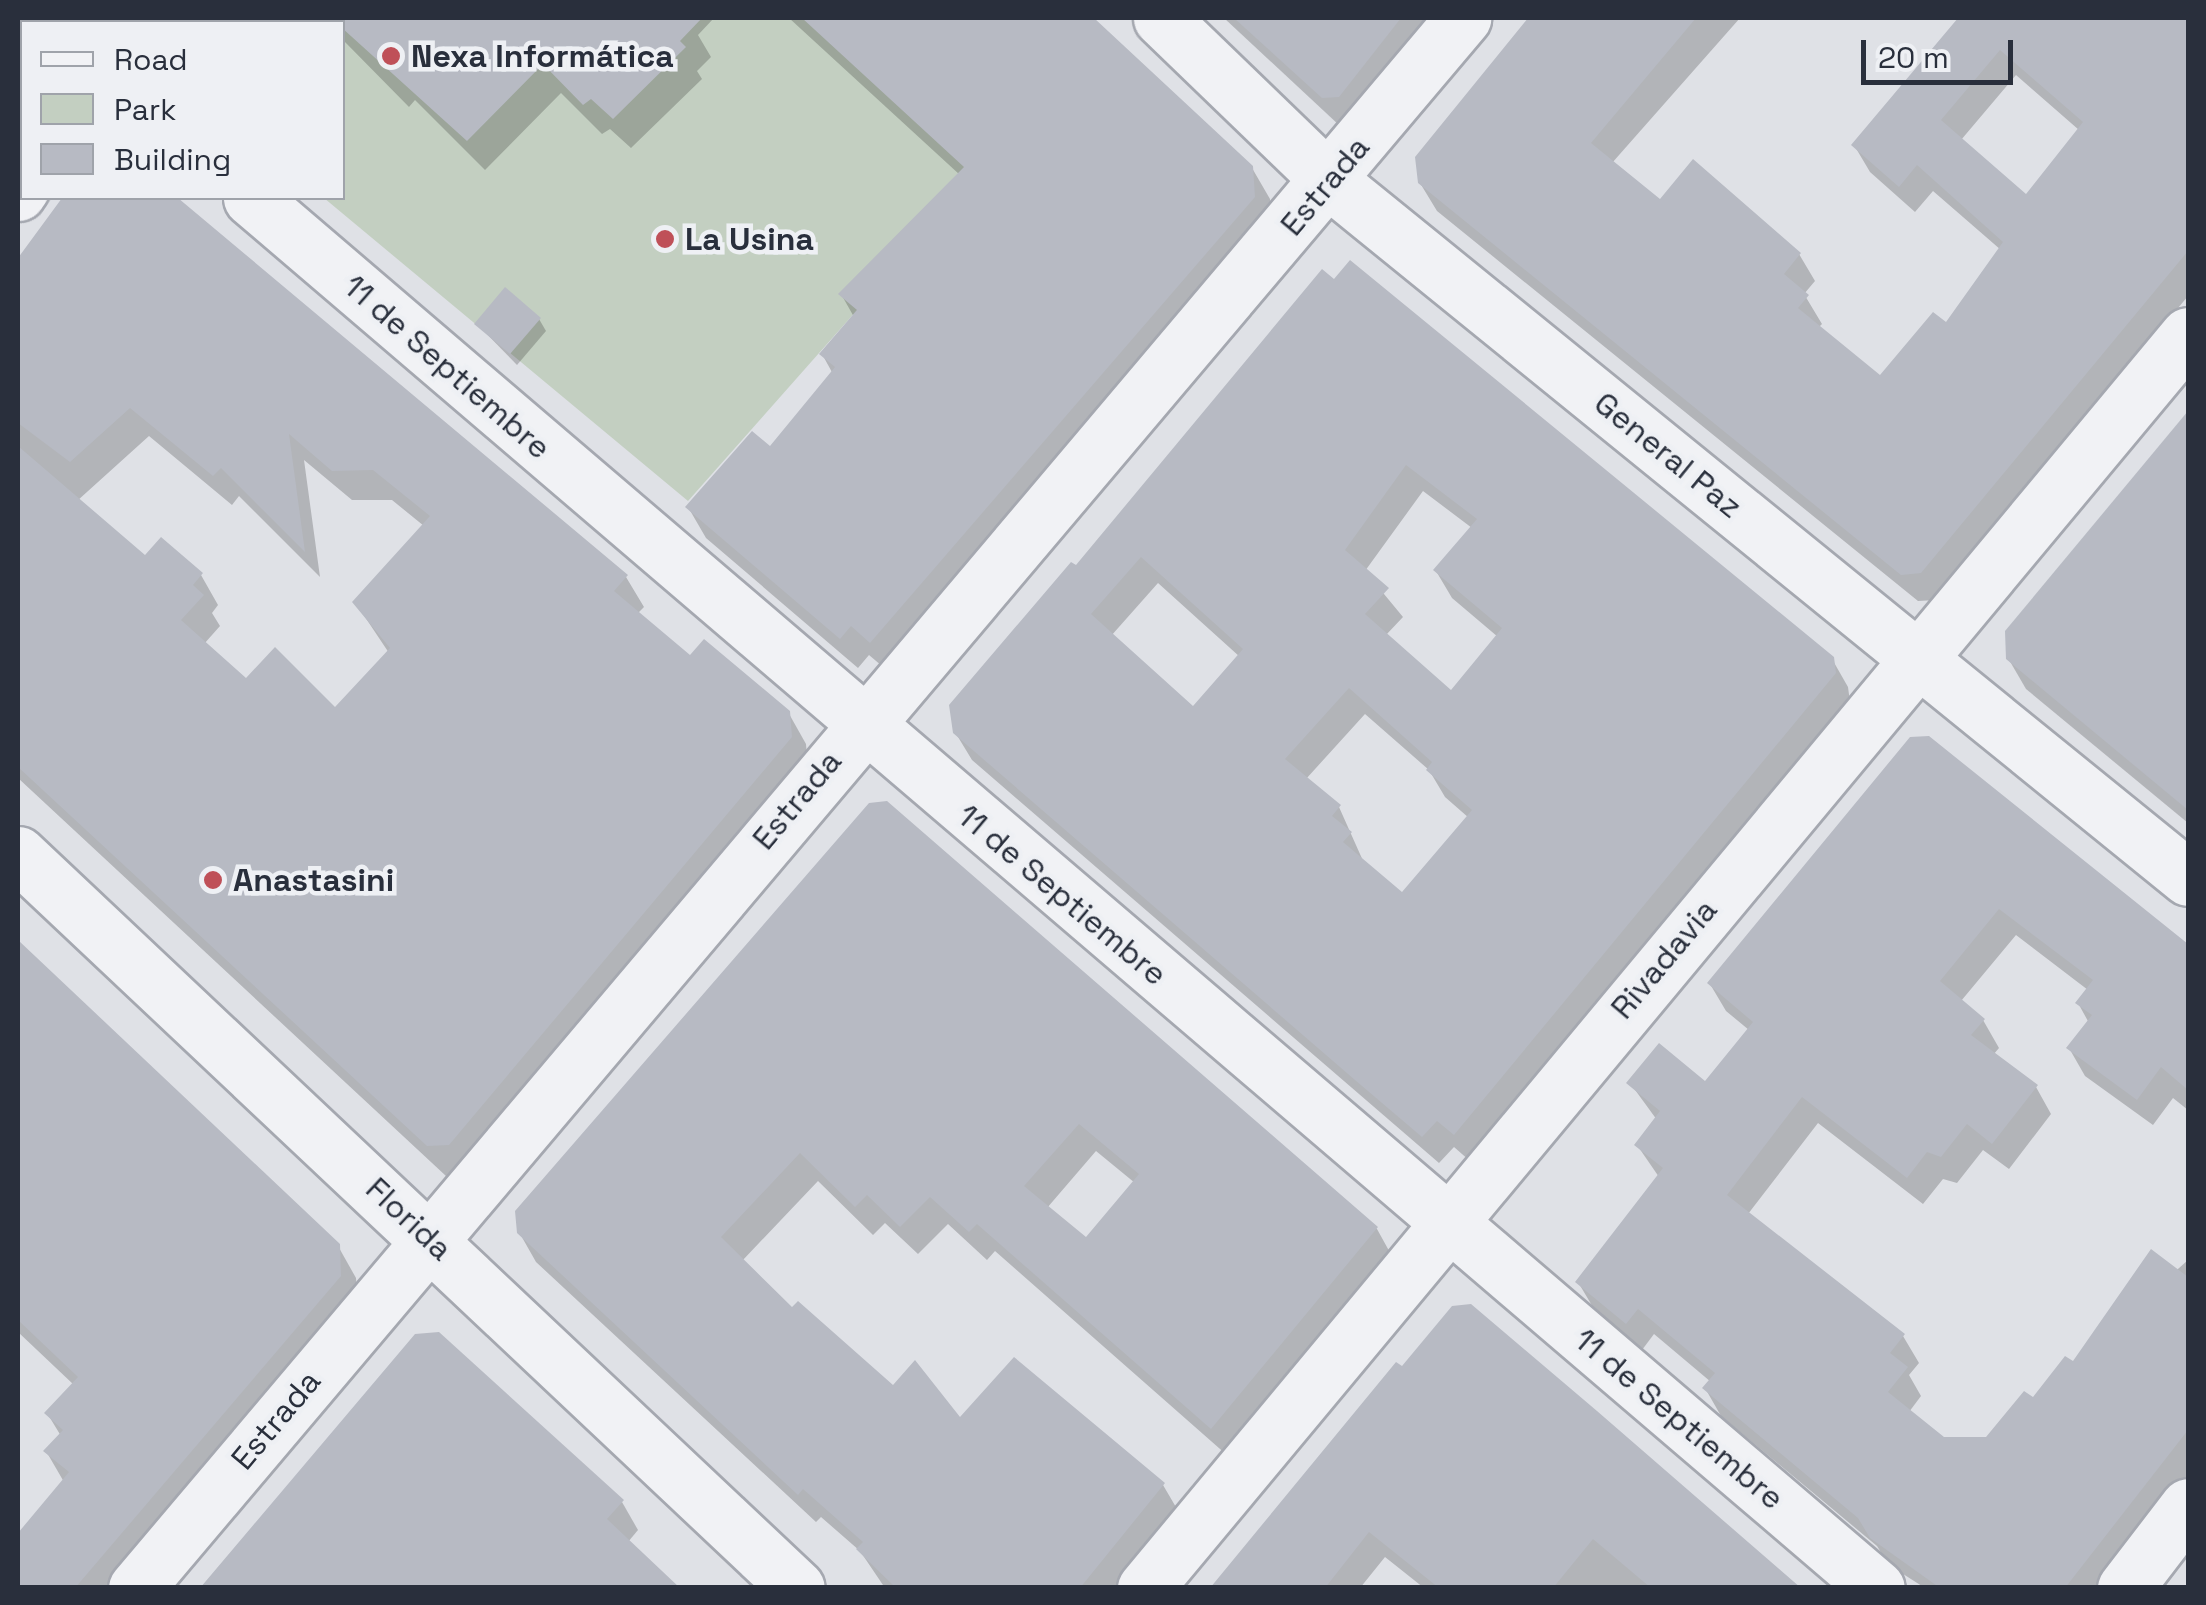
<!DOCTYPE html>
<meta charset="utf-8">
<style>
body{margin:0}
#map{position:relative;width:2206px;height:1605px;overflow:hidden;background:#dfe1e6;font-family:"Space Grotesk",sans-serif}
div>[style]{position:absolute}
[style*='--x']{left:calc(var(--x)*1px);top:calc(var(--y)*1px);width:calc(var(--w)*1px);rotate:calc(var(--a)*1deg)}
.green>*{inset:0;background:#c3cfc1}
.shadow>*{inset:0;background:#0003}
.building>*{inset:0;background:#b7bac3}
.roads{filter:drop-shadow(2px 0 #a5a8b0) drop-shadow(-2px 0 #a5a8b0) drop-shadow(0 2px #a5a8b0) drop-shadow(0 -2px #a5a8b0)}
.street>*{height:55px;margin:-27.5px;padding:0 27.5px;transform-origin:27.5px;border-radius:27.5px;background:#f1f2f5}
.dots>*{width:28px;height:28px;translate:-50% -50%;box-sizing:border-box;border:5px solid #eef0f4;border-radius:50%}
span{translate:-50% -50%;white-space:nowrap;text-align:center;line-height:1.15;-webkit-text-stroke:9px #eef0f4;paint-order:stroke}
.poi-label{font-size:32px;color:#292f3c;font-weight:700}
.left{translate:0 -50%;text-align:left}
.street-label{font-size:32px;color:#292f3c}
.frame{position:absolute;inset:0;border:20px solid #292f3c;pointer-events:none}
.legend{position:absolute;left:20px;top:20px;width:325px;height:180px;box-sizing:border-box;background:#eef0f4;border:2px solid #9fa3aa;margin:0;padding:12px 18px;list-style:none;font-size:30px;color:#292f3c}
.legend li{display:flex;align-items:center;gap:20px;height:50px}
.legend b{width:50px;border:2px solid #9fa3aa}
.scale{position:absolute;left:1861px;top:40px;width:152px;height:45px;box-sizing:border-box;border:5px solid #292f3c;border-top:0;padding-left:12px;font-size:30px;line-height:35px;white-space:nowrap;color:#292f3c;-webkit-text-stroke:8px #eef0f4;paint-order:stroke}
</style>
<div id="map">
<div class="green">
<div style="clip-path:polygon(200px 18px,856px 18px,964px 116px,999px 197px,873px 292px,688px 501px,324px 198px,342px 198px,342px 22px,196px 22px)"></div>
</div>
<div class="shadow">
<div style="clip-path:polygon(331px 18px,714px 18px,698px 35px,711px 57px,697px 71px,702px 79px,631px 148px,610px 129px,602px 134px,561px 93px,485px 170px,415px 100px,409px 107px,344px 41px,342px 22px)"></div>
<div style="clip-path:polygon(789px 18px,1091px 18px,1252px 168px,1270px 199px,1271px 229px,889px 672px,869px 655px,858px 668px,706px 538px,688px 507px,771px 450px,833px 374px,822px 354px,854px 317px,841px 294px,960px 175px)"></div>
<div style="clip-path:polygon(1224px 18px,1439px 18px,1340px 126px)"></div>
<div style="clip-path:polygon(evenodd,1532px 18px,1740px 18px,1612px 163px,1660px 202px,1799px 254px,1815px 281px,1804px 294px,1822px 324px,1818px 328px,1880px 378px,1946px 326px,2001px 250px,1933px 191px,1915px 212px,1870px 172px,1854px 145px,1962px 18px,2181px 18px,2188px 24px,2188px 296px,1936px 600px,1918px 601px,1437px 211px,1420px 183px,1418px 158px,1532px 18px,2016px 75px,2079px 130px,2026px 197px,1961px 140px,2016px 75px)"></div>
<div style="clip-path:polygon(18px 61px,22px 70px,18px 152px)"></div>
<div style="clip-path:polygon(evenodd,65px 198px,175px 198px,626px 577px,644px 607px,637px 614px,690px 659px,788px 712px,806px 744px,808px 769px,467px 1175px,446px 1176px,18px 778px,18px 263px,65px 198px,149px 436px,232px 505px,239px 496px,320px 577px,304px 460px,352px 500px,392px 500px,424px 526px,355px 602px,389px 653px,335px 711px,246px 682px,204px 644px,220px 626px,212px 613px,218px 605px,201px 575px,145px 559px,77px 501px,149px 436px)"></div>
<div style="clip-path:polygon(evenodd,1323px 273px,1832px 659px,1848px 687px,1850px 702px,1470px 1161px,1454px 1147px,1439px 1163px,972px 760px,955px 732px,1076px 569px,1323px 273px,1423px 491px,1472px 528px,1436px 571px,1452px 598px,1498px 637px,1452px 694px,1386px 635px,1403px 617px,1365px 571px,1423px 491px,1323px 273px,1158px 583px,1240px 657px,1193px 710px,1111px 636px,1158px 583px,1323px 273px,1365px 714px,1429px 770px,1445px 797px,1469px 818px,1402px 895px,1364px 863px,1339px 807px,1306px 779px,1365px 714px)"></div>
<div style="clip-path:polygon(539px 319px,546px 331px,517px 365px,477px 324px)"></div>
<div style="clip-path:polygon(2188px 415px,2188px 823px,2026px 689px,2008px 658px,2007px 632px)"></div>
<div style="clip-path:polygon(1928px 738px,2188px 947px,2188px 1110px,2173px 1098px,2153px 1125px,2085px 1076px,2069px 1048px,2089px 1023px,2078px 1003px,2088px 990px,2016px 935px,1961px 1001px,1983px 1020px,1999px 1048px,1993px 1055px,2036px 1087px,2051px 1114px,2009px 1169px,1983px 1150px,1957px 1183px,1943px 1179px,1923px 1204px,1818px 1123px,1748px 1214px,1903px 1336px,1919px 1363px,1909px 1375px,1921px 1396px,1909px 1412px,1943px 1439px,1987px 1440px,2188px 1260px,2188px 1476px,2102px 1588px,1925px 1588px,1889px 1565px,1877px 1546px,1721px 1416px,1705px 1388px,1711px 1382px,1654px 1334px,1642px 1350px,1594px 1309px,1578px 1282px,1659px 1177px,1637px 1145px,1657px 1120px,1630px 1083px,1705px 1085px,1749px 1030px,1726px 1011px,1710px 984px)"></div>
<div style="clip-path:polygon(evenodd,870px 806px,1377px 1229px,1393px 1258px,1228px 1456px,995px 1251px,987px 1260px,948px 1224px,918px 1254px,885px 1223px,873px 1235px,818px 1181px,742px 1261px,792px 1311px,894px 1389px,960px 1420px,1163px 1485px,1180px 1514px,1119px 1588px,885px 1588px,860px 1551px,821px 1517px,816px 1522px,536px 1262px,519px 1232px,870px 806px,1096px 1151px,1135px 1183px,1087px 1240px,1047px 1208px,1096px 1151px)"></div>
<div style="clip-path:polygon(18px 942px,338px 1246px,356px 1278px,358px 1308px,119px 1588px,18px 1588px,18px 1537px,64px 1482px,46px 1451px,61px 1436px,47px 1413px,74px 1385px,18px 1332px)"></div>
<div style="clip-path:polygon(1397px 1365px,1800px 1588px,1424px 1588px,1385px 1557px,1360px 1588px,1212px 1588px)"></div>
<div style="clip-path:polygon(622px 1502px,638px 1530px,628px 1542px,204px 1588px)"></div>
</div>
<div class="building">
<div style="clip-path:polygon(331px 18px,702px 18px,680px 41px,686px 47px,613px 119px,591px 99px,583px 105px,543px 64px,467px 141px)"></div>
<div style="clip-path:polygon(802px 18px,1094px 18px,1253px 166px,1255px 197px,870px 643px,851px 626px,840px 639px,685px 507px,752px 431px,770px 446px,835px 367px,819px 354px,857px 310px,838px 294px,964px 167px)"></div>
<div style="clip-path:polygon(1234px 18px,1401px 18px,1339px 97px,1322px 98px)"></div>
<div style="clip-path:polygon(evenodd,1528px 18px,1696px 18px,1591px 143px,1660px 199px,1693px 159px,1801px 253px,1784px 274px,1809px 295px,1798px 308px,1880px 375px,1933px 312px,1946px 322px,2003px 242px,1917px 165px,1899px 187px,1851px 145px,1958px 18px,2188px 18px,2188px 251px,1921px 573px,1901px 575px,1418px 183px,1415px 157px,1528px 18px,2000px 50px,2083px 122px,2026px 194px,1941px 120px,2000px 50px)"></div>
<div style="clip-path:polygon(62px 198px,178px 198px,628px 575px,614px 591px,690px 655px,704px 639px,790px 711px,792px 737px,449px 1145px,427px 1146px,18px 767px,18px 446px,145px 555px,161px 537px,203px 573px,193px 585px,204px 595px,181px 620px,246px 678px,275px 647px,335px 707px,390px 648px,352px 602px,430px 516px,373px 470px,332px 471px,289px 434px,305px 552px,221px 468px,213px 476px,130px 408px,70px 462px,18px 423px,18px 258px)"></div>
<div style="clip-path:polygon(evenodd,1350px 260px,1834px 657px,1836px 673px,1454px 1135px,1437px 1121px,1422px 1137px,1355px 1080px,953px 733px,949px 705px,1071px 562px,1076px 565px,1322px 269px,1334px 279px,1350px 260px,1406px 465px,1477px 519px,1433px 570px,1502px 628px,1451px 690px,1365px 614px,1389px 588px,1345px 550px,1406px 465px,1350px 260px,1141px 557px,1243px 649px,1193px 706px,1091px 614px,1141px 557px,1350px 260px,1349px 688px,1432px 762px,1426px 770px,1472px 810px,1402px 892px,1343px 842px,1352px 832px,1332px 816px,1341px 805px,1285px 759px,1349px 688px)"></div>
<div style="clip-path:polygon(505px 287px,541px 318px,510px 354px,474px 324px)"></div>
<div style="clip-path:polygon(2188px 411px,2188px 810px,2006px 659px,2005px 631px)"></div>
<div style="clip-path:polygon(1929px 736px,2188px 944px,2188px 1090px,2161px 1067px,2137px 1100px,2066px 1048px,2092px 1015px,2075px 1003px,2093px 980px,1999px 909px,1940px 981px,1985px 1019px,1971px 1035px,2038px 1085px,1992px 1144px,1967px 1124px,1941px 1157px,1927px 1152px,1907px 1178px,1802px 1097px,1727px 1195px,1905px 1334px,1890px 1353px,1908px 1367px,1888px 1392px,1944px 1437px,1986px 1437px,2024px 1391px,2033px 1397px,2065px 1356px,2073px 1361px,2151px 1249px,2188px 1277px,2188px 1430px,2065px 1588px,1940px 1588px,1870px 1538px,1858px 1518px,1702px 1388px,1715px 1373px,1638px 1309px,1626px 1324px,1575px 1282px,1663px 1168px,1634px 1145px,1660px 1111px,1626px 1083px,1659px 1043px,1705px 1081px,1753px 1022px,1707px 983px,1910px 737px)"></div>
<div style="clip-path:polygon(evenodd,887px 801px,1378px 1227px,1211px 1429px,977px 1224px,969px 1232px,930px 1197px,900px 1227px,867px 1195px,855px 1207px,800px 1153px,721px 1237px,792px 1307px,798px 1301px,893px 1385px,915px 1360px,960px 1417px,1014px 1357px,1165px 1483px,1080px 1588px,896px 1588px,856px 1549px,863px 1542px,803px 1489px,798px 1495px,517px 1233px,515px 1211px,869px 803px,887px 801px,1079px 1124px,1139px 1174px,1086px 1237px,1024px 1186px,1079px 1124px)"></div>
<div style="clip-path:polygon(18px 940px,340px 1244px,341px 1276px,75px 1588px,18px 1588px,18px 1533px,69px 1472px,43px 1451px,63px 1430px,44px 1413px,78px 1377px,18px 1320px)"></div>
<div style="clip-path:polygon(1471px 1304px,1597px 1411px,1801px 1588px,1651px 1588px,1593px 1539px,1553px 1588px,1439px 1588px,1369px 1532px,1325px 1588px,1210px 1588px,1396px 1362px,1402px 1366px,1452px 1306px)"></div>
<div style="clip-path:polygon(439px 1332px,624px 1500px,607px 1519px,680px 1588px,200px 1588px,415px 1334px)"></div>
</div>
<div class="roads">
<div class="street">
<div style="--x:39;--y:18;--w:7;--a:34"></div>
<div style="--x:1161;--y:18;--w:236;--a:44"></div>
<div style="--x:1331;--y:182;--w:1104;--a:39.08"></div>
<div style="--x:142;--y:22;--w:5;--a:-53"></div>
<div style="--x:18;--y:193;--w:7;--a:-56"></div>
<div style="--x:251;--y:198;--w:2139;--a:40.53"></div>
<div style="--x:18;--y:854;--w:1070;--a:43.3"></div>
<div style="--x:136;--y:1588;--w:2056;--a:-49.79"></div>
<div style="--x:1145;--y:1588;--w:1630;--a:-50.23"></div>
<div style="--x:2125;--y:1588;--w:103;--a:-52.5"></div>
</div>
</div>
<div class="dots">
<div style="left:391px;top:56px;background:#bf5058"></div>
<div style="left:665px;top:239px;background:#bf5058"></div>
<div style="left:213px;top:880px;background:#bf5058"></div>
</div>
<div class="poi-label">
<span class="left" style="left:411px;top:56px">Nexa Informática</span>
<span class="left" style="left:685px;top:239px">La Usina</span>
<span class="left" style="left:233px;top:880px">Anastasini</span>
</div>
<div class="street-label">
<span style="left:1325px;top:186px;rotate:-50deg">Estrada</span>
<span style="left:447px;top:367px;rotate:41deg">11 de Septiembre</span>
<span style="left:1668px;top:455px;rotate:39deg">General Paz</span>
<span style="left:797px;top:800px;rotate:-50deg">Estrada</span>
<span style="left:1062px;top:895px;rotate:40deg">11 de Septiembre</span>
<span style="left:1664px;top:959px;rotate:-50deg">Rivadavia</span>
<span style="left:409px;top:1219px;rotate:43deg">Florida</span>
<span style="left:1679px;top:1419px;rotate:40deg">11 de Septiembre</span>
<span style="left:276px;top:1420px;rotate:-50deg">Estrada</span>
</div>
<div class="frame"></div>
<ul class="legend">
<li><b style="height:12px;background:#f1f2f5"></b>Road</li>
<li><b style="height:28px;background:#c3cfc1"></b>Park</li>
<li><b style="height:28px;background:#b7bac3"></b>Building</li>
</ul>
<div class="scale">20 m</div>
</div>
